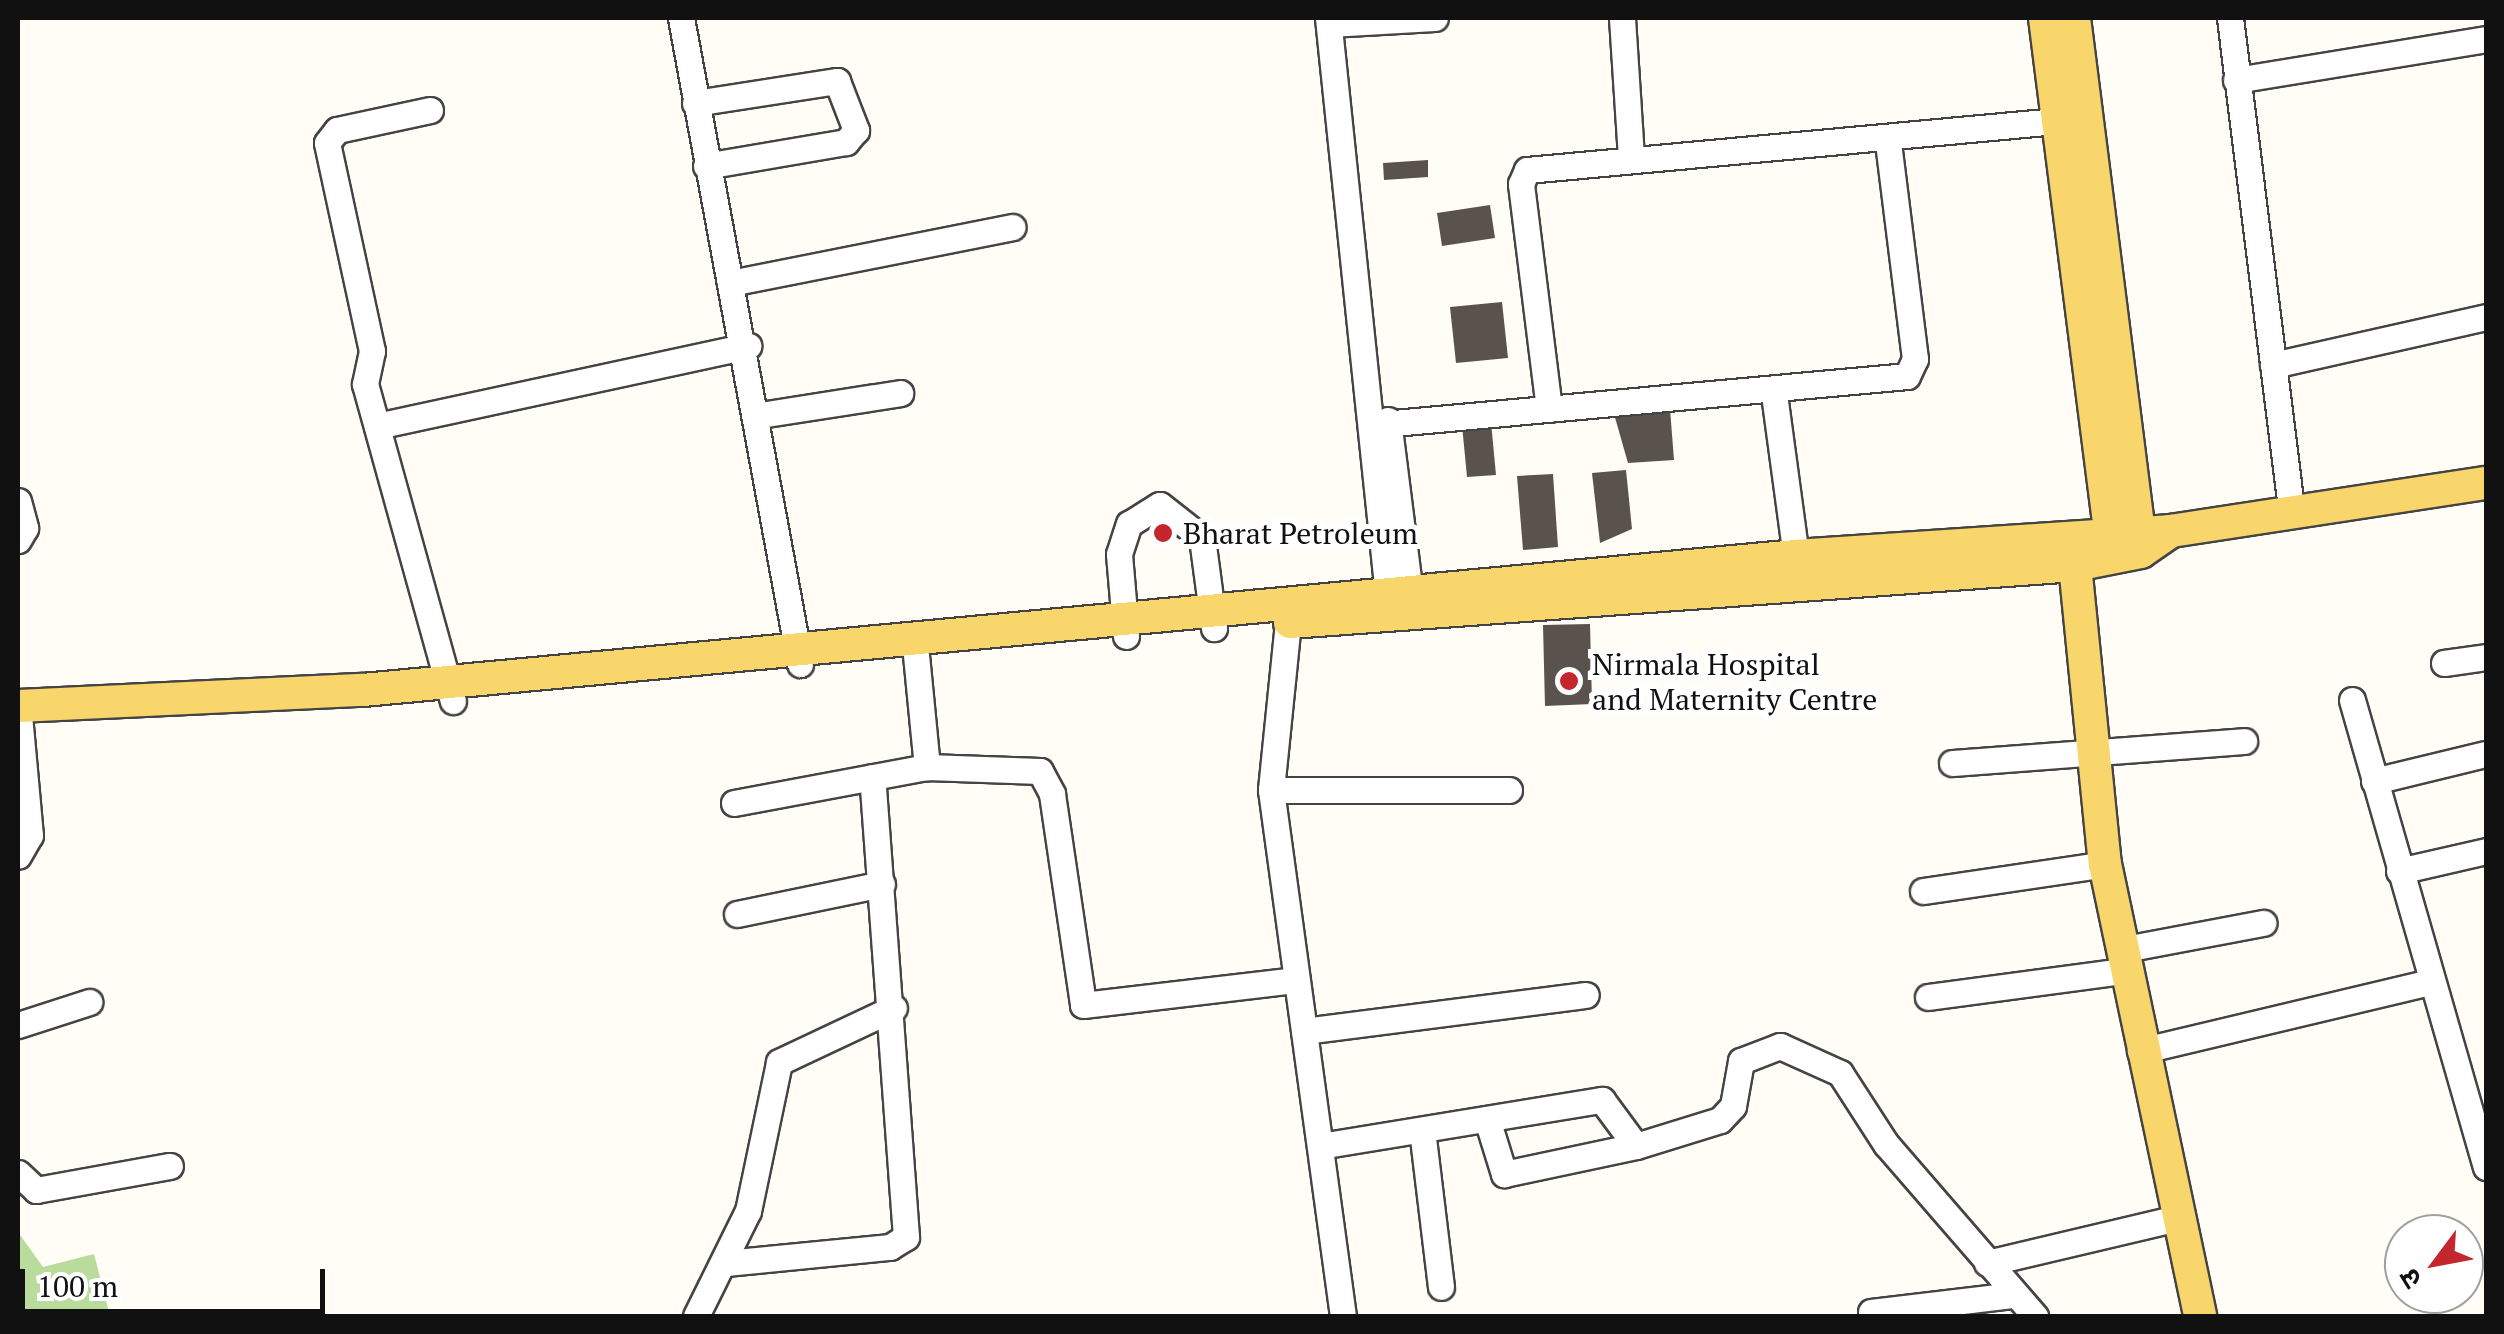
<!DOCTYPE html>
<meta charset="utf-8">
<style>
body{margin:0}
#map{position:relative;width:2504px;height:1334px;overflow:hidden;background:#fffdf5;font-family:"PT Serif","Noto Sans Devanagari",serif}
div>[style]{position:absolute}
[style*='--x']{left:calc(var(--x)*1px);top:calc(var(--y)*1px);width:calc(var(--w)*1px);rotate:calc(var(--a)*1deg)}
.forest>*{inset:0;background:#b9dc9c}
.building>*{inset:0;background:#5a524d}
.roads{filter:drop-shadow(2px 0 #444) drop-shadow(-2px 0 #444) drop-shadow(0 2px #444) drop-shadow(0 -2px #444)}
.minor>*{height:25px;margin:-12.5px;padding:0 12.5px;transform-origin:12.5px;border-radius:12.5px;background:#fff}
.major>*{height:32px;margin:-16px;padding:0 16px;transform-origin:16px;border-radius:16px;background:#f9d66b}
.dots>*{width:28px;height:28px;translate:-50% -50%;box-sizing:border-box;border:5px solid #fff;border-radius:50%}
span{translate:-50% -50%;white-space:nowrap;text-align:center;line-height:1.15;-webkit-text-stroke:10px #fff;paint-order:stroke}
.poi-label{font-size:30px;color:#111}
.left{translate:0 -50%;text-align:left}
.frame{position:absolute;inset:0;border:20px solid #111;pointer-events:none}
.north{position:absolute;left:2384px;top:1214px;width:100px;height:100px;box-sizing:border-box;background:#fff;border:2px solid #a0a0a0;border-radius:50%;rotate:238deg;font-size:28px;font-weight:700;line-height:40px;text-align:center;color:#111}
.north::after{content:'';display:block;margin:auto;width:35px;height:45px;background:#c4262e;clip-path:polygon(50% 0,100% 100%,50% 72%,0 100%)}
.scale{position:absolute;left:20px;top:1269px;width:305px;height:45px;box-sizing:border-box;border:5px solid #111;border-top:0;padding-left:12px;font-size:30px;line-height:35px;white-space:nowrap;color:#111;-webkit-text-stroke:8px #fff;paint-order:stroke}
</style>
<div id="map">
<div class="forest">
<div style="clip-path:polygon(18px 1232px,43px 1267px,94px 1254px,110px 1316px,18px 1316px)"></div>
</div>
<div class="building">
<div style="clip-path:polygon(1428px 160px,1428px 177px,1384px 180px,1383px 163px)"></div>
<div style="clip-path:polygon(1490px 205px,1495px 238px,1442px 246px,1437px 213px)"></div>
<div style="clip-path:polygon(1502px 302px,1508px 358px,1456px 363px,1450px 307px)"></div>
<div style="clip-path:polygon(1670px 409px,1674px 460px,1628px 463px,1614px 414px)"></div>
<div style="clip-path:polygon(1491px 422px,1496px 475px,1467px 477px,1462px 425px)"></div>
<div style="clip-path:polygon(1626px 470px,1632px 529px,1600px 543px,1592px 473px)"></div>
<div style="clip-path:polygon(1553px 474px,1558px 547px,1523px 550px,1517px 476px)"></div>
<div style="clip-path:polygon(1590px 624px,1592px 704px,1545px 706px,1543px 625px)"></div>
</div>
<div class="roads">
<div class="minor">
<div style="--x:681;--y:18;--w:657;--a:79.56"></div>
<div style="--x:1328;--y:18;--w:580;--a:84.06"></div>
<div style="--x:1622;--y:18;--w:141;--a:86.3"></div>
<div style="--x:2230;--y:18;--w:500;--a:82.9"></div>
<div style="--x:1329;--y:24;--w:106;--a:-3.2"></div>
<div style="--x:2236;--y:80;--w:253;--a:-9.3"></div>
<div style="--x:695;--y:103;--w:144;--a:-8.8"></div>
<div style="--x:837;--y:81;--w:53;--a:68.8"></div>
<div style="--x:856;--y:130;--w:16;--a:130"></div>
<div style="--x:846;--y:142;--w:142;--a:170.3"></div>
<div style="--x:430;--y:110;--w:95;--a:167.9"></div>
<div style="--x:337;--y:130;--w:16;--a:128"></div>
<div style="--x:327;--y:143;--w:213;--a:77.8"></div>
<div style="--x:372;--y:351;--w:34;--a:102"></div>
<div style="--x:365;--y:384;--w:329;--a:74.5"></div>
<div style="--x:730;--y:283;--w:288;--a:-11.2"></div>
<div style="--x:2273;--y:365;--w:218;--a:-12.7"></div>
<div style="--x:1774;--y:394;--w:163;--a:82.3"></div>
<div style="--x:1549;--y:409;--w:227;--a:-97.1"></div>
<div style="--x:1521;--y:184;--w:15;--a:-67"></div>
<div style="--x:1527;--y:170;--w:531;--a:-5.29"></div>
<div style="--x:760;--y:415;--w:142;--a:-8.9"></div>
<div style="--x:1388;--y:420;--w:174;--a:82.8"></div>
<div style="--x:1372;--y:425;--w:537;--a:-5.23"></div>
<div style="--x:1907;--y:376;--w:19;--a:-65"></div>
<div style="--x:1915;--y:359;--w:220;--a:-97.1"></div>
<div style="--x:377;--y:426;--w:380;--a:-12.2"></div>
<div style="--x:18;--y:501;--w:28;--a:75"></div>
<div style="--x:25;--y:528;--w:14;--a:120"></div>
<div style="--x:1288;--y:622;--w:169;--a:95.8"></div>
<div style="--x:1271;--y:790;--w:531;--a:82.21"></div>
<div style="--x:1126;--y:636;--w:82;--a:-94.9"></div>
<div style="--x:1119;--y:554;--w:32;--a:-72"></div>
<div style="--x:1129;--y:524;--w:36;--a:-32"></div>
<div style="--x:1160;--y:505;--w:53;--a:38.2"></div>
<div style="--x:1202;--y:538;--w:91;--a:82.4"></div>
<div style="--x:916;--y:655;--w:113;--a:84.4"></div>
<div style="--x:2444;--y:663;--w:42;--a:-8.1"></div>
<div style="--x:2352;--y:700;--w:486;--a:74"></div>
<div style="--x:18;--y:704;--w:132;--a:84.8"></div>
<div style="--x:30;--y:835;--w:24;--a:120"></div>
<div style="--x:1952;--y:763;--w:293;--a:-4.3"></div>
<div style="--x:2374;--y:781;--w:115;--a:-13.6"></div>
<div style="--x:1271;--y:790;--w:238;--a:0"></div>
<div style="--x:734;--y:803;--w:196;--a:-10.6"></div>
<div style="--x:927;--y:767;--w:113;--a:2"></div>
<div style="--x:1040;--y:771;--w:26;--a:62"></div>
<div style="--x:1052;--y:794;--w:213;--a:81.6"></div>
<div style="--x:1083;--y:1005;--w:215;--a:-6.7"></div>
<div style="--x:2399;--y:871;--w:89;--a:-12.9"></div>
<div style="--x:1923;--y:891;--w:184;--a:-8.4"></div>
<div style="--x:737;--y:914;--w:148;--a:-11.7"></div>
<div style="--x:2120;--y:950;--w:146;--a:-10.7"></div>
<div style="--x:1928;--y:997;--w:198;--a:-7.6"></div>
<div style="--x:18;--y:1025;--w:75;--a:-17.9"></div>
<div style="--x:1304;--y:1031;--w:284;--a:-7.3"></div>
<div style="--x:2140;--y:1051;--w:298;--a:-13.4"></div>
<div style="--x:1487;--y:1119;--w:58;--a:72.8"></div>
<div style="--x:1504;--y:1174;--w:135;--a:-12"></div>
<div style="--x:1636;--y:1146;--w:88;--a:-17.2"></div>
<div style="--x:1720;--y:1120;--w:19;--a:-47"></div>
<div style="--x:1733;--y:1106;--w:46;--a:-79.9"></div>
<div style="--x:1741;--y:1061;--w:42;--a:-21"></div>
<div style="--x:1780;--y:1046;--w:66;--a:24.2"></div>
<div style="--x:1840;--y:1073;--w:85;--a:57.1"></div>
<div style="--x:1886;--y:1144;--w:228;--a:49.1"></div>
<div style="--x:1422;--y:1130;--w:158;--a:83.1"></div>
<div style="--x:1320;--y:1146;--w:286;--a:-9.3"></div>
<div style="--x:1602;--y:1100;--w:57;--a:53.5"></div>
<div style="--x:18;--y:1173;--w:25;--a:43"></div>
<div style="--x:36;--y:1190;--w:136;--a:-10.2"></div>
<div style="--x:726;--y:1263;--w:165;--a:-5.6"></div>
<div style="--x:890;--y:1247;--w:19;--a:-32"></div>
<div style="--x:906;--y:1237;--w:461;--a:-94.2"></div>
<div style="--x:1987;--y:1263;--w:195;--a:-13.3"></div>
<div style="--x:1871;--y:1312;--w:144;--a:-6.8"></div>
<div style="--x:696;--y:1316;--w:117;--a:-63.7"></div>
<div style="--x:748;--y:1211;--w:152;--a:-78.2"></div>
<div style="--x:779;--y:1062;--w:127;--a:-25.2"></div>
</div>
<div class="major">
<div style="--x:2045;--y:18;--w:540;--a:82.77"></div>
<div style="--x:2074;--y:18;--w:535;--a:82.81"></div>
<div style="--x:2075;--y:565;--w:301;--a:84.3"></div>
<div style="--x:2105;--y:864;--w:462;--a:78.1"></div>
<div style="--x:1290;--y:622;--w:787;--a:-4.15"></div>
<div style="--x:2075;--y:565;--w:67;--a:-11.1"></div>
<div style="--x:2141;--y:552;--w:37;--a:-35"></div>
<div style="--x:18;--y:706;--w:345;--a:-2.7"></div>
<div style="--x:363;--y:690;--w:1439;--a:-5.34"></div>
<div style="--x:1796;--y:556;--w:376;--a:-3.8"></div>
<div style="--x:2171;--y:531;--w:319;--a:-8.7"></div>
</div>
</div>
<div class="dots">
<div style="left:1163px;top:533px;background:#c4262e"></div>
<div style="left:1569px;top:681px;background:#c4262e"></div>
</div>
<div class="poi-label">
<span class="left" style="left:1183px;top:533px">Bharat Petroleum</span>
<span class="left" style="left:1592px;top:681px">Nirmala Hospital<br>and Maternity Centre</span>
</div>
<div class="frame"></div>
<div class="north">उ</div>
<div class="scale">100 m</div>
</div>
